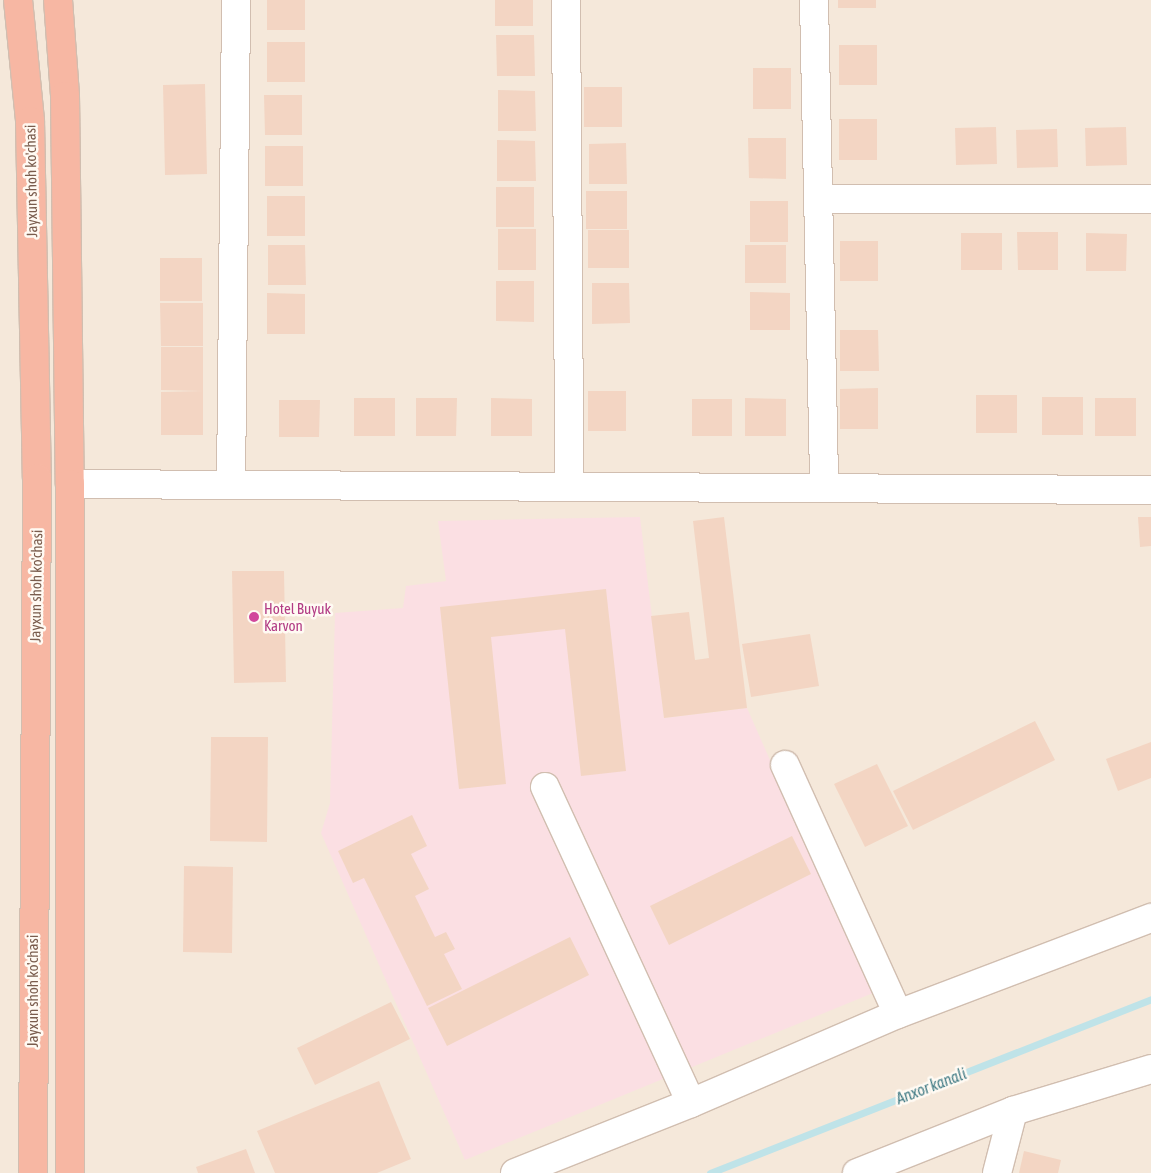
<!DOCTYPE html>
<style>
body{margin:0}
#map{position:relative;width:1151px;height:1173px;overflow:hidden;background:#fdf6ec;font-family:"Asap Condensed",sans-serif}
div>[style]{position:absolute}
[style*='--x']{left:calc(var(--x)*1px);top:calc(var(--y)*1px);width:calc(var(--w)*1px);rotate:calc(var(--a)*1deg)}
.residential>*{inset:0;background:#f5e8da}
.medical>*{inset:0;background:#fbdfe3}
.stream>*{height:7px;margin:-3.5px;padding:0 3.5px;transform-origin:3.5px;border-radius:3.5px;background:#bfe3e8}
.building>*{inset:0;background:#f3d5c3}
.roads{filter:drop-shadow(1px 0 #d1beb0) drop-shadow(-1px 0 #d1beb0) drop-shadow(0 1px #d1beb0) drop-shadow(0 -1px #d1beb0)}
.minor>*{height:28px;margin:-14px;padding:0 14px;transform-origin:14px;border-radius:14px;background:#fff}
.highway>*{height:28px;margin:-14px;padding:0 14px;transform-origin:14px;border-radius:14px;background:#f7b7a3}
.dots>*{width:14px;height:14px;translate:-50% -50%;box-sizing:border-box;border:2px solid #fffaf3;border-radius:50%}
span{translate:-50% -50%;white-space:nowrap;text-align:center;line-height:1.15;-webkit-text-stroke:5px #fffaf3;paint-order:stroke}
.street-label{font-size:15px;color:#7a5c4d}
.hotel-label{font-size:15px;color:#b23c85}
.left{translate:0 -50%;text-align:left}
.water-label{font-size:16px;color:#437c86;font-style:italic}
</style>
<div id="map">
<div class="residential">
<div style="clip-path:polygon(0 0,1151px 0,1151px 1173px,0 1173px)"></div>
</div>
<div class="medical">
<div style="clip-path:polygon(640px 517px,664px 718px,747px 708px,873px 993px,465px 1160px,321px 833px,330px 803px,335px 613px,403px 608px,406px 586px,446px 581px,438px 521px)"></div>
</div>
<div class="stream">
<div style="--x:710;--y:1173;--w:474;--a:-21.5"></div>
</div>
<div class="building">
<div style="clip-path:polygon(267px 0,305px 0,305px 30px,267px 30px)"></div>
<div style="clip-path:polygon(495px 0,533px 0,533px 26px,495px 26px)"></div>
<div style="clip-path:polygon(838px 0,876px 0,876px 8px,838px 8px)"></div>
<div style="clip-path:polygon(496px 35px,534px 35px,535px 76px,497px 76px)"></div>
<div style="clip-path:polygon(267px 42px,305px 42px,305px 82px,267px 82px)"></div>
<div style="clip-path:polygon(839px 45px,877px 45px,877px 85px,839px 85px)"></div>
<div style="clip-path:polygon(753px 68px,791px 68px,791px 109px,753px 109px)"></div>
<div style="clip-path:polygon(205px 84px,207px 174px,165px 175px,163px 85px)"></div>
<div style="clip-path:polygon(584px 87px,622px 87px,622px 127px,584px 127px)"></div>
<div style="clip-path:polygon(498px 90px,535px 91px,536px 131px,498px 131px)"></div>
<div style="clip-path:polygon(264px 95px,302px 95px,302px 135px,265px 135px)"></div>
<div style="clip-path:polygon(839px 119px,877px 119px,877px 160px,839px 160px)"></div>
<div style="clip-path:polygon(996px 127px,997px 164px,956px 165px,955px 128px)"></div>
<div style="clip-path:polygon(1126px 127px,1127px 165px,1086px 166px,1085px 128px)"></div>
<div style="clip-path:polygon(1057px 129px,1058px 167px,1017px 168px,1016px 130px)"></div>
<div style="clip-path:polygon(748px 138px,786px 138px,786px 179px,749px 178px)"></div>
<div style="clip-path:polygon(497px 140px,535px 141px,536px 181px,497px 181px)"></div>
<div style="clip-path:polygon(626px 143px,627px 184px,589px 184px,589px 144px)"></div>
<div style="clip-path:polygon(265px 146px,303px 146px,303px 186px,265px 186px)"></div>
<div style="clip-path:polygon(496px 187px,534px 187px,534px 227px,496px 227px)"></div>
<div style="clip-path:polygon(586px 191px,627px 191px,627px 229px,586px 229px)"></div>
<div style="clip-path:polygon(267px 196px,305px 196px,305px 236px,267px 236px)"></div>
<div style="clip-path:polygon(750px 201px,788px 201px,788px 242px,750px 242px)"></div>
<div style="clip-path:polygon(498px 229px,536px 229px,536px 270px,498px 270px)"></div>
<div style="clip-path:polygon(588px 230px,629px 230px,629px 268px,588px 268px)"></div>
<div style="clip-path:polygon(1017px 232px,1058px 232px,1058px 270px,1018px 270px)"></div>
<div style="clip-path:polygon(961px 233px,1002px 233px,1002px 270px,961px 270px)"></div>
<div style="clip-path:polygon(1086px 233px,1127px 234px,1126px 271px,1086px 271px)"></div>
<div style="clip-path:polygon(840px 241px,878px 241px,878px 281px,840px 281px)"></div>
<div style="clip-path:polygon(268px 245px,305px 245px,306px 285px,268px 285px)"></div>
<div style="clip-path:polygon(745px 245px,786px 245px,786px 283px,745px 283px)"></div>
<div style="clip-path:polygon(160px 258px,202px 258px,202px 301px,160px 301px)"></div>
<div style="clip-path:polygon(496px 281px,534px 281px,534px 322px,496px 321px)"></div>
<div style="clip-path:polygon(592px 283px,629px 283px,630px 323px,592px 324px)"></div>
<div style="clip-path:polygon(750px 292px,790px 293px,790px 330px,750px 330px)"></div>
<div style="clip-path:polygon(267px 293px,305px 294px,305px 334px,267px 334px)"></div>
<div style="clip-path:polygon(160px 303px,203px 303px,203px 346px,161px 346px)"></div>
<div style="clip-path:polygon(840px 330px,878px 330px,879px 371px,840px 371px)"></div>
<div style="clip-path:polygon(161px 347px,203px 347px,203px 391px,161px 390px)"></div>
<div style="clip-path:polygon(878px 388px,878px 429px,840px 429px,840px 389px)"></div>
<div style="clip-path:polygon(203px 391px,203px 435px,161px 435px,161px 392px)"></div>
<div style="clip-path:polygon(588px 391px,626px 391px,626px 431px,588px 431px)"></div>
<div style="clip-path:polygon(976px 395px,1017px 395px,1017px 433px,976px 433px)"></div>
<div style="clip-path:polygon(1042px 397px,1083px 397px,1083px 435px,1042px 435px)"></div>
<div style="clip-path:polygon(354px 398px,395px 398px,395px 436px,354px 436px)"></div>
<div style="clip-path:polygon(416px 398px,457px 398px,456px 436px,416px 436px)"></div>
<div style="clip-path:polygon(491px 398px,532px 399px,532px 436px,491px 436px)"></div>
<div style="clip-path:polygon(745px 398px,786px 399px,786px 436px,745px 436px)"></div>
<div style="clip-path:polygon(1095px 398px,1136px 398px,1136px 436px,1095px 436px)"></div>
<div style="clip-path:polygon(692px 399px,732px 399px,732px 436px,692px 436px)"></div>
<div style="clip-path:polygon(279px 400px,320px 400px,319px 437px,279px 437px)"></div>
<div style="clip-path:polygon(724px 517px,747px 708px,664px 718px,651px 616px,689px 612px,695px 660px,709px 658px,693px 521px)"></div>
<div style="clip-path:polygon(1138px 517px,1151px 517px,1151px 546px,1140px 547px)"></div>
<div style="clip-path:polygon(232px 571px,284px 571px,286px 682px,234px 683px)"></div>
<div style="clip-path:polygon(606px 589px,626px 771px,581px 776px,565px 629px,491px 637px,506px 784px,459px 789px,440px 607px)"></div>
<div style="clip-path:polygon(810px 634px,819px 686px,751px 697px,742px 644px)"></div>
<div style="clip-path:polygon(1035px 721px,1055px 760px,913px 830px,893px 791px)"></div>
<div style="clip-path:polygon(211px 737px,268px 737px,267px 842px,210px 841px)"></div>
<div style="clip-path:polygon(1151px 742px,1151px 778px,1118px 791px,1106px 759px)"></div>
<div style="clip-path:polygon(877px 764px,908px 826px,865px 847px,834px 784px)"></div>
<div style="clip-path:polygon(412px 815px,427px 846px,411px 854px,429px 889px,415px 896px,435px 937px,446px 932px,455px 949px,444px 954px,462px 989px,427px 1006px,364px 878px,353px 883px,338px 851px)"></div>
<div style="clip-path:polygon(792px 836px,811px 874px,669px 945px,650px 906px)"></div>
<div style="clip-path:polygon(184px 866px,233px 867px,232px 953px,183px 952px)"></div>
<div style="clip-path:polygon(570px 937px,589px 975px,447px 1046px,428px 1008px)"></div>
<div style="clip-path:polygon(391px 1002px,410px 1039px,315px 1085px,297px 1048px)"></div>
<div style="clip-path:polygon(379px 1081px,411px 1159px,377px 1173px,275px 1173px,257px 1131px)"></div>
<div style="clip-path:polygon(246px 1149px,255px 1173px,198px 1173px,196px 1167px)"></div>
<div style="clip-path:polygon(1024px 1151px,1061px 1160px,1058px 1173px,1019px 1173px)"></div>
</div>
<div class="roads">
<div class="minor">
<div style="--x:566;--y:0;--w:487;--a:89.6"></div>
<div style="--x:814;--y:0;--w:488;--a:88.8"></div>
<div style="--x:818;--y:199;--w:333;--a:0"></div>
<div style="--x:70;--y:484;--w:1081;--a:0.32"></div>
<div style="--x:231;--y:485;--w:485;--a:-89.4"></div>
<div style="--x:785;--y:765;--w:273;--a:65.6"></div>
<div style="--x:545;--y:787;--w:348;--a:65.2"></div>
<div style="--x:515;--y:1173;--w:189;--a:-21.7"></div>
<div style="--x:691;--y:1103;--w:225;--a:-23.3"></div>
<div style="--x:898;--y:1014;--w:271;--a:-20.8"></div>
<div style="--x:857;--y:1173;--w:168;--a:-21.7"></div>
<div style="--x:1013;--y:1111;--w:144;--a:-16.9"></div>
<div style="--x:997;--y:1173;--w:64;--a:-75.5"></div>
</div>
<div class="highway">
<div style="--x:18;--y:0;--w:122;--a:84.3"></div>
<div style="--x:30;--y:121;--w:357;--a:88.9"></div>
<div style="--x:37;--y:478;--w:695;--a:90.33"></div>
<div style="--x:58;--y:0;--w:96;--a:85.8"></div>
<div style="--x:65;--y:96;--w:388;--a:89.3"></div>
<div style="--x:70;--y:484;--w:689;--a:90"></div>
</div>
</div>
<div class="dots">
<div style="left:254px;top:617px;background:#d1479c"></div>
</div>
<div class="street-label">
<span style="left:31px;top:181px;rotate:-91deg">Jayxun shoh ko'chasi</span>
<span style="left:36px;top:586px;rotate:-89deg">Jayxun shoh ko'chasi</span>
<span style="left:33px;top:991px;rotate:-90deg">Jayxun shoh ko'chasi</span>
</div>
<div class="hotel-label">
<span class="left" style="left:264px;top:617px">Hotel Buyuk<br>Karvon</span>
</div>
<div class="water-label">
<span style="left:931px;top:1086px;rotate:-21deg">Anxor kanali</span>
</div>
</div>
